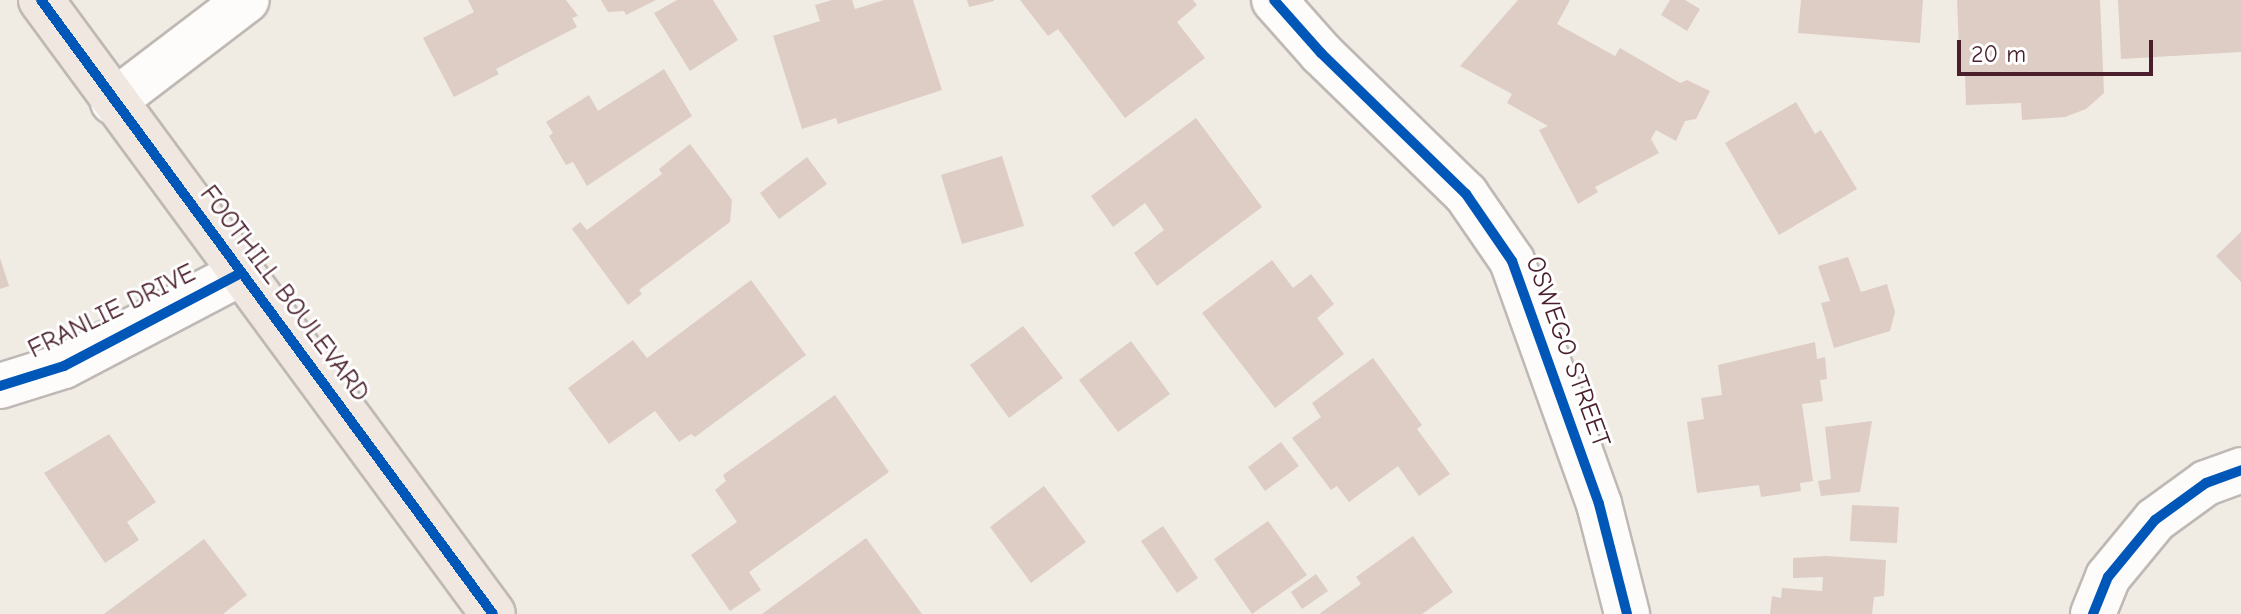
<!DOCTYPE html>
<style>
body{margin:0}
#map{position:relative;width:2241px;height:614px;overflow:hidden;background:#f0ece4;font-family:"Comic Neue",sans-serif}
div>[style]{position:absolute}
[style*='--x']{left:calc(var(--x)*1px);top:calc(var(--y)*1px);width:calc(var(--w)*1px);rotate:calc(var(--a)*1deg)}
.building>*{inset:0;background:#ddcdc5}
.roads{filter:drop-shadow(2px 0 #bfb8b4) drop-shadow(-2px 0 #bfb8b4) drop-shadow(0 2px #bfb8b4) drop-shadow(0 -2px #bfb8b4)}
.street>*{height:44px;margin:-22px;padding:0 22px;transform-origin:22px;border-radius:22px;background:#fdfcfb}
.primary>*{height:44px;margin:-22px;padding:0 22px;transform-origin:22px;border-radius:22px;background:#efe7e0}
.cycleway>*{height:10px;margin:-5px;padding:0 5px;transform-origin:5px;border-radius:5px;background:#0057b8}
span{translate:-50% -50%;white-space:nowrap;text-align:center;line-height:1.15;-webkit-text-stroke:6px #fff;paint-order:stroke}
.street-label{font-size:26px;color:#4a1f2b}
.scale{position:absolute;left:1957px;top:40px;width:196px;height:36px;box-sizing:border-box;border:4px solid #4a1f2b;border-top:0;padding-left:10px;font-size:24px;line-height:28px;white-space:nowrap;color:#4a1f2b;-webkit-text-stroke:6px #fff;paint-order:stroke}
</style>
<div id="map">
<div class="building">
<div style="clip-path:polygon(468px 0,566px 0,578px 16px,572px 18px,577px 27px,496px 69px,499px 74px,454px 97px,423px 38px,474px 12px)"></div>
<div style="clip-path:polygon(601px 0,656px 0,626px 15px,624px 11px,608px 12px)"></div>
<div style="clip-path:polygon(677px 0,713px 0,738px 40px,690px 71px,654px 13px)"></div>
<div style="clip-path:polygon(832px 0,852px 0,855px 9px,884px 0,913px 0,942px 90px,838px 124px,836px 118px,802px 129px,773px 36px,820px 21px,815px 5px)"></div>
<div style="clip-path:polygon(967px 0,994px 0,994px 1px,969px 7px)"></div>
<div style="clip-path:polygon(1020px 0,1193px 0,1197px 5px,1177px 22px,1205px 58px,1125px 118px,1058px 29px,1048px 36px)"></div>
<div style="clip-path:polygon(1518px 0,1570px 0,1557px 24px,1615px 56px,1620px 48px,1680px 83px,1687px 80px,1710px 91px,1696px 119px,1685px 121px,1676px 141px,1656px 130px,1651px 139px,1659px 153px,1595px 187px,1598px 192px,1578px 204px,1539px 130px,1548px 126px,1507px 103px,1512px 94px,1460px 66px)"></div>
<div style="clip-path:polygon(1670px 0,1685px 0,1700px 9px,1687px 31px,1661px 15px)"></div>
<div style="clip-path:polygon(1801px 0,1923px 0,1920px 43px,1798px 33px)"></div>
<div style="clip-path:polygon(1957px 0,2100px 0,2104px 93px,2086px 109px,2065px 117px,2022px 120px,2021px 103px,1966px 105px,1965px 74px,1960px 74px)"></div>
<div style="clip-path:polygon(2118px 0,2241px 0,2241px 52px,2121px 59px)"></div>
<div style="clip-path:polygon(664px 69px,692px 116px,587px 186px,573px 162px,566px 165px,549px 136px,553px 133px,546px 122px,589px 95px,598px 111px)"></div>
<div style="clip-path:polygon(1796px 102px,1815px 134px,1821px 130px,1857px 189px,1779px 235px,1725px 143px)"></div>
<div style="clip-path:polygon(1196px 118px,1262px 207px,1157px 286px,1134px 253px,1164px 230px,1145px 203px,1113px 227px,1091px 196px)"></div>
<div style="clip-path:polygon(690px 144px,732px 200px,730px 222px,639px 290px,642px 294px,628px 305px,572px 229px,580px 222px,587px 230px,662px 174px,659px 169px)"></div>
<div style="clip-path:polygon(1002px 156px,1024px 226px,962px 244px,941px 175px)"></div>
<div style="clip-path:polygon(807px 157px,827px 184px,779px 219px,760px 193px)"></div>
<div style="clip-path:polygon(2241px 232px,2241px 282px,2216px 256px)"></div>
<div style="clip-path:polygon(1848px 257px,1861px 292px,1887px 284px,1895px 312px,1890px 331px,1834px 348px,1821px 303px,1830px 301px,1818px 266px)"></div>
<div style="clip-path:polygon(0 258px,9px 286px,0 289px)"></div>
<div style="clip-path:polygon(1272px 260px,1293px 288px,1311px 274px,1334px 304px,1317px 318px,1344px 354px,1275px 408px,1202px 313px)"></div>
<div style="clip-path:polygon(751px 280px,806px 355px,695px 437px,691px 434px,679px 442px,655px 411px,609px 444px,568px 388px,633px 340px,647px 358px)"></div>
<div style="clip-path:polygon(1023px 326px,1063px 378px,1009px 418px,970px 365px)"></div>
<div style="clip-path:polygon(1131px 341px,1170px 394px,1118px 432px,1079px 380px)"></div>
<div style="clip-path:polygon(1815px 342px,1817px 359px,1825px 357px,1827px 379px,1820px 380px,1823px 401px,1802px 404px,1813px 481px,1800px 483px,1801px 491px,1761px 497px,1759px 485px,1697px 493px,1687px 422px,1704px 419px,1701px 398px,1722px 395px,1718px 365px)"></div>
<div style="clip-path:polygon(1373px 358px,1422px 425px,1417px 429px,1450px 474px,1419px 496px,1398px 466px,1349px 502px,1337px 486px,1331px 490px,1292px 438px,1321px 417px,1312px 403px)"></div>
<div style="clip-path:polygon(835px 395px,889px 472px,749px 572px,761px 590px,730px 611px,691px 555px,737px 522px,715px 490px,726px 481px,723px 475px)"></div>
<div style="clip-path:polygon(1872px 421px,1860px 492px,1821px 496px,1818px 481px,1831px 479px,1825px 427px)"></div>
<div style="clip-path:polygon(109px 434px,156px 502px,127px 522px,139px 540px,105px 563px,44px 473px)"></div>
<div style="clip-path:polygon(1281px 442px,1299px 466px,1265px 491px,1248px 467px)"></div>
<div style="clip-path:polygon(1044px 486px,1086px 542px,1031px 583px,990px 527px)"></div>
<div style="clip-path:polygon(1852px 505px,1899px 507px,1897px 543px,1850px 541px)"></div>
<div style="clip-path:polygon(1268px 521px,1307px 575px,1252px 614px,1214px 559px)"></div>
<div style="clip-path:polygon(1163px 526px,1198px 578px,1177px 593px,1141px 541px)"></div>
<div style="clip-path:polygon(1413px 536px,1453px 592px,1422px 614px,1319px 614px,1361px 584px,1356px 577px)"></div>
<div style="clip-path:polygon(866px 538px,922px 614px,762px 614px)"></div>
<div style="clip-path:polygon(204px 539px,247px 595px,223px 614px,104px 614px)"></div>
<div style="clip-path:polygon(1826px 556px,1886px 560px,1884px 596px,1874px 597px,1872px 614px,1770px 614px,1772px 596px,1781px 598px,1782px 588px,1822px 591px,1823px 577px,1793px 578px,1793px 558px)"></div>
<div style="clip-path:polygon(1316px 574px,1328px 591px,1302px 609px,1291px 592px)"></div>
</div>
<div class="roads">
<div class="street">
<div style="--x:1274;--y:0;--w:71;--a:48.4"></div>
<div style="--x:1321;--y:53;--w:202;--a:44.2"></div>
<div style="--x:1466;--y:194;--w:81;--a:55.5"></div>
<div style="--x:1512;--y:261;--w:258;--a:70.3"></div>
<div style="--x:1599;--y:504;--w:114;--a:75.7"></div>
<div style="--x:113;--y:102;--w:168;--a:-37.3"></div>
<div style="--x:0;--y:386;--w:67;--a:-17.4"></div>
<div style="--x:64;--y:366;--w:200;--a:-27.7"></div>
<div style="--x:2093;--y:614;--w:40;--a:-68"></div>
<div style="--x:2108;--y:577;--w:74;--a:-50.5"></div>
<div style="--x:2155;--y:520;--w:63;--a:-36"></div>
<div style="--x:2206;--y:483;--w:37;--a:-20"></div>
</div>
<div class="primary">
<div style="--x:41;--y:0;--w:762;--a:53.64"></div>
</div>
</div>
<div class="cycleway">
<div style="--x:41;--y:0;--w:762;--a:53.64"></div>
<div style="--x:1274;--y:0;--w:71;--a:48.4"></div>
<div style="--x:1321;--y:53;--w:202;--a:44.2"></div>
<div style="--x:1466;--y:194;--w:81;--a:55.5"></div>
<div style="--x:1512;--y:261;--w:258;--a:70.3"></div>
<div style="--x:1599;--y:504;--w:114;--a:75.7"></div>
<div style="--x:0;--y:386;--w:67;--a:-17.4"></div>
<div style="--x:64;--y:366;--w:200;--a:-27.7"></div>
<div style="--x:2093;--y:614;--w:40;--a:-68"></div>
<div style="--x:2108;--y:577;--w:74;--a:-50.5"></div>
<div style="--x:2155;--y:520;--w:63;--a:-36"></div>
<div style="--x:2206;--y:483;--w:37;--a:-20"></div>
</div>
<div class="street-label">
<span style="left:284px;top:294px;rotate:53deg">FOOTHILL BOULEVARD</span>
<span style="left:112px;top:312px;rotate:-26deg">FRANLIE DRIVE</span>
<span style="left:1567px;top:352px;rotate:70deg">OSWEGO STREET</span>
</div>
<div class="scale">20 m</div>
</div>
